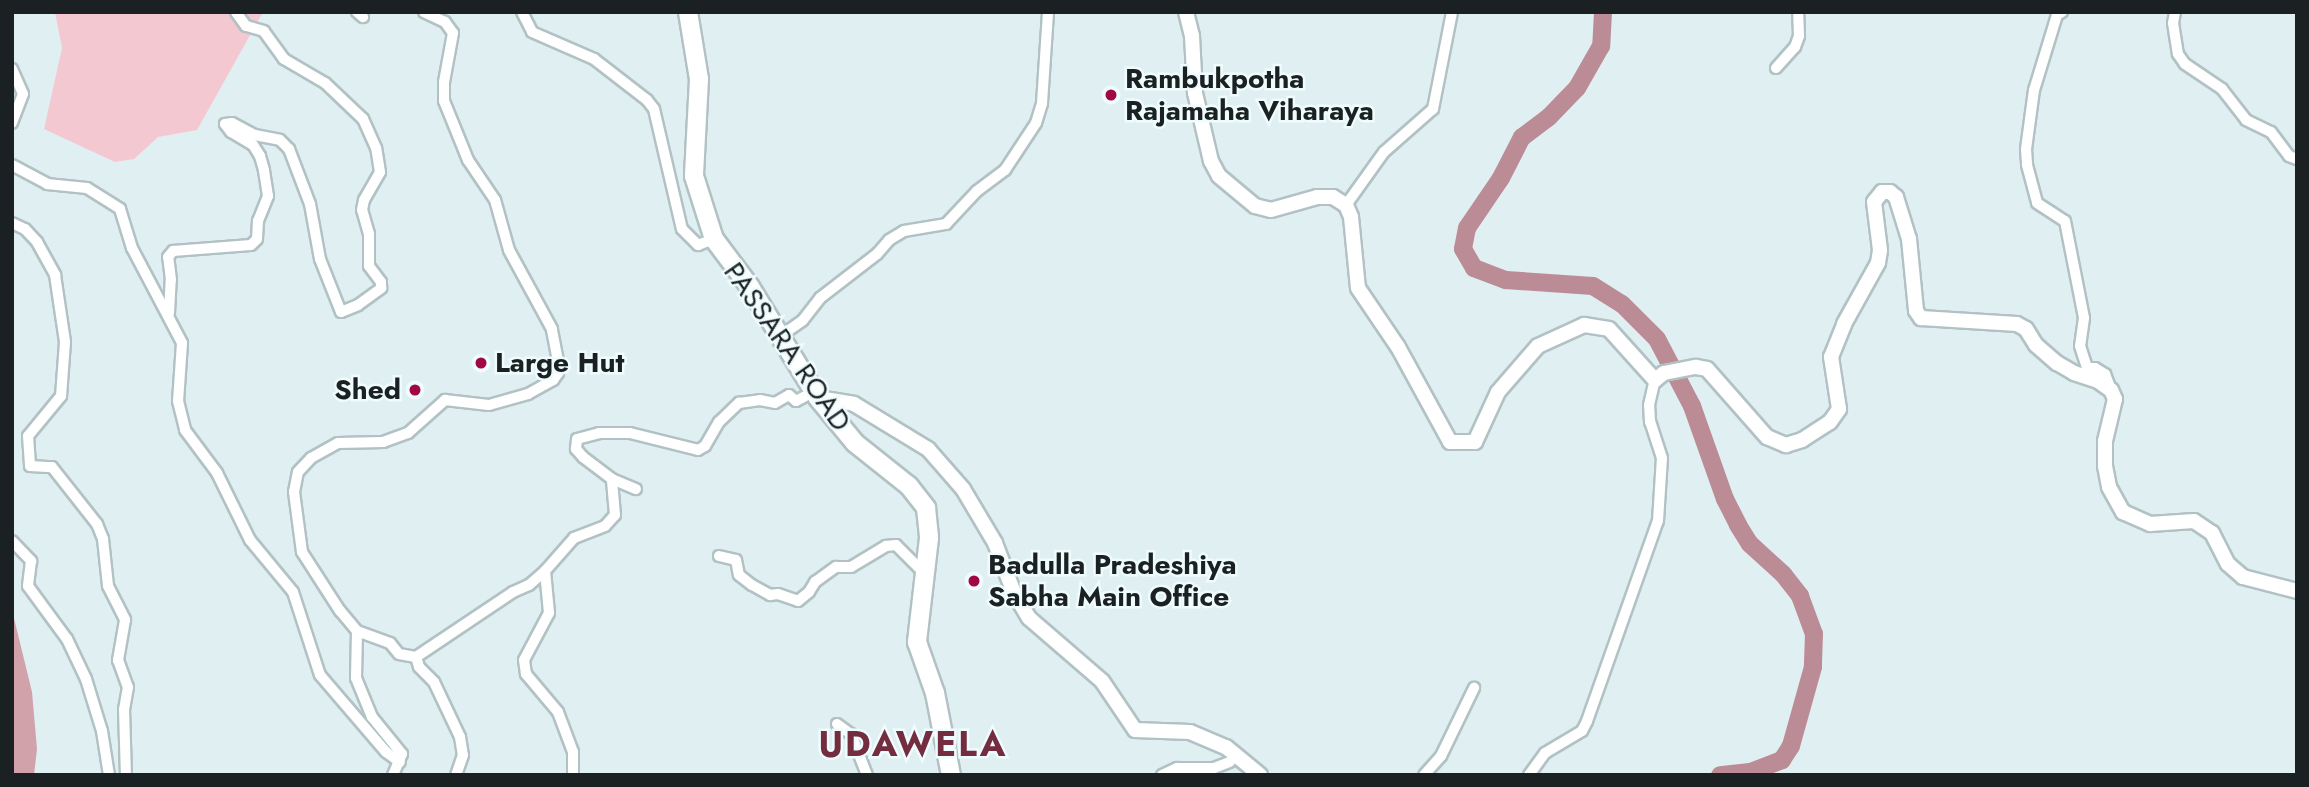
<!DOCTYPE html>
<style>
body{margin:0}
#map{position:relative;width:2309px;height:787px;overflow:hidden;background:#dfeff2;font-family:Jost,sans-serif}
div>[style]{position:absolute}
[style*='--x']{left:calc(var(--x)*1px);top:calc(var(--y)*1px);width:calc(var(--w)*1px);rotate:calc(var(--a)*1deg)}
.green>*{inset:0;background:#f4c8d0}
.forest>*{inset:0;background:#d2a2ab}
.river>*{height:18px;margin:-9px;padding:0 9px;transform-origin:9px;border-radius:9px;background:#bb8c95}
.roads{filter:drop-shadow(2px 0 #b2c2c4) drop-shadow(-2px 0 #b2c2c4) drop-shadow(0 2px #b2c2c4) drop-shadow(0 -2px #b2c2c4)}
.minor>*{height:10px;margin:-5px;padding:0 5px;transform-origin:5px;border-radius:5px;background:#fff}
.tertiary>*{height:14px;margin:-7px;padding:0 7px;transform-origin:7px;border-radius:7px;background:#fff}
.trunk>*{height:18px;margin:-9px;padding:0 9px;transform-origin:9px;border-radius:9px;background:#fff}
.dots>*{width:19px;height:19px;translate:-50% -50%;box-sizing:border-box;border:4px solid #effcfe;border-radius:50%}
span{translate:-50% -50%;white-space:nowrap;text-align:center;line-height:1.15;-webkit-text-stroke:5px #effcfe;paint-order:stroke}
.poi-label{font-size:28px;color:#1b2122;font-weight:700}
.left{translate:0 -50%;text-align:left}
.right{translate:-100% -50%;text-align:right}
.street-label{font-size:28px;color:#1b2122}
.district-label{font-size:35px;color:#732d3f;font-weight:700;letter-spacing:2px}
.frame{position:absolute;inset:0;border:14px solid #1b2122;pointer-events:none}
</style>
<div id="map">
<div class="green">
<div style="clip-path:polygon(55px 12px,263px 12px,197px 130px,158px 137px,134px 159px,115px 162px,44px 129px,62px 48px)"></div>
</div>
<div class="forest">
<div style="clip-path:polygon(12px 610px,32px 692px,37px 749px,34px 775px,12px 775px)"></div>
</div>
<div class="river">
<div style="--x:1603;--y:12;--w:34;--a:93"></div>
<div style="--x:1601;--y:46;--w:48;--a:119.7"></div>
<div style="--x:1577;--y:88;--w:40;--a:134"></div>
<div style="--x:1549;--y:117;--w:34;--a:143"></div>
<div style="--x:1522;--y:137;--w:46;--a:117.1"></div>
<div style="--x:1501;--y:178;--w:60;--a:124.2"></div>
<div style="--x:1467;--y:228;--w:21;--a:101"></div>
<div style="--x:1463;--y:249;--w:22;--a:60"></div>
<div style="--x:1474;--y:268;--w:34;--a:21"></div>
<div style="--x:1506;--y:280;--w:87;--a:3.9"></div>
<div style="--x:1593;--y:286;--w:34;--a:32"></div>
<div style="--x:1622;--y:304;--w:49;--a:45"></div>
<div style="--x:1657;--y:339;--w:76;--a:62.4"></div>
<div style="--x:1692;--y:406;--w:99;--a:70.5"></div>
<div style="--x:1725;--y:499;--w:29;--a:63"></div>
<div style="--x:1738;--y:525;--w:22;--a:58"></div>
<div style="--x:1750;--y:544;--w:45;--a:42.3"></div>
<div style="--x:1783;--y:574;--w:28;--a:52"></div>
<div style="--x:1800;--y:596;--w:40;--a:69.8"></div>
<div style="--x:1814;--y:634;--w:33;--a:92"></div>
<div style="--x:1813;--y:667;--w:82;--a:105.6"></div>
<div style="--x:1791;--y:746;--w:17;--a:123"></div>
<div style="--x:1782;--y:760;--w:34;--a:159"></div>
<div style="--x:1750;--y:772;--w:30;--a:174"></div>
</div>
<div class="roads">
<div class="minor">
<div style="--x:357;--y:12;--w:8;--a:40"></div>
<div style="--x:522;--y:12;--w:22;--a:63"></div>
<div style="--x:532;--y:32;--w:68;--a:23.5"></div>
<div style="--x:594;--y:59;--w:67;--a:37.7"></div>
<div style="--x:647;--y:100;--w:11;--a:52"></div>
<div style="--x:654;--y:109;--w:123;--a:76.9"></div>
<div style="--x:682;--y:229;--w:23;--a:45"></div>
<div style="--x:698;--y:245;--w:17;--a:-21"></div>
<div style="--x:2062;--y:12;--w:6;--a:149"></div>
<div style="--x:2057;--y:15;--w:78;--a:107"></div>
<div style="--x:2034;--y:90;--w:60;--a:97.7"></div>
<div style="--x:2026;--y:149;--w:16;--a:86"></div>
<div style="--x:2027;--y:165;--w:39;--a:75"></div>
<div style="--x:2037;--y:203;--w:33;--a:33"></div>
<div style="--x:2065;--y:221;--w:99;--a:78.9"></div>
<div style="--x:2084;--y:318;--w:28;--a:98"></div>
<div style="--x:2080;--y:346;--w:23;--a:72"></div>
<div style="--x:2087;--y:368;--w:8;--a:0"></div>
<div style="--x:2095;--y:368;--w:12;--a:31"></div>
<div style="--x:2105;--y:374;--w:17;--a:69"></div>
<div style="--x:2175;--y:12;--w:11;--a:100"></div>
<div style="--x:2173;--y:23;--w:31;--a:81"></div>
<div style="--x:2178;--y:54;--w:12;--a:55"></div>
<div style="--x:2185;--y:64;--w:45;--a:34"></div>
<div style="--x:2222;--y:89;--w:39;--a:52"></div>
<div style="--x:2246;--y:120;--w:28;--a:26"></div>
<div style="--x:2271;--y:132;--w:30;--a:53"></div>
<div style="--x:2289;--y:156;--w:9;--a:21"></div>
<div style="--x:1776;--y:68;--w:28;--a:-48"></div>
<div style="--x:1795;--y:47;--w:12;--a:-70"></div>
<div style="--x:1799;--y:36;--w:24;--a:-92"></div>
<div style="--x:12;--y:69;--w:27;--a:66"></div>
<div style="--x:23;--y:94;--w:31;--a:111"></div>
<div style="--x:12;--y:165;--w:40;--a:28"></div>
<div style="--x:47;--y:184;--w:40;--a:5.7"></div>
<div style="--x:87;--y:188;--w:39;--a:32"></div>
<div style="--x:120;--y:209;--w:41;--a:72.9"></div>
<div style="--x:132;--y:248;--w:107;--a:62.2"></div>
<div style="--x:182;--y:343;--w:58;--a:93.9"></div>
<div style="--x:178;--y:401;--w:30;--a:76"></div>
<div style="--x:185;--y:430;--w:54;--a:53.3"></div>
<div style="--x:217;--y:473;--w:75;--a:63.8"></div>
<div style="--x:250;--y:540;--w:67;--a:50.4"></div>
<div style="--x:293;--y:592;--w:87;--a:72"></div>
<div style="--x:320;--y:675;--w:101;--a:49.4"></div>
<div style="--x:386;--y:752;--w:17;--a:36"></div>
<div style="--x:1346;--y:205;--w:65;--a:-54.4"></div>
<div style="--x:1384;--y:152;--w:65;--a:-41.3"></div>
<div style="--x:1433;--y:109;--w:99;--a:-78.9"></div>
<div style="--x:12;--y:223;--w:14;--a:25"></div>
<div style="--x:25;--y:229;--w:18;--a:47"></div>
<div style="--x:37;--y:242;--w:38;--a:61"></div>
<div style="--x:55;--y:275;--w:68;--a:81.5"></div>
<div style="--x:65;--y:342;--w:54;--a:94.2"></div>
<div style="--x:61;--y:396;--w:52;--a:129.5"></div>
<div style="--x:28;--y:436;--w:30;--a:86"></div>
<div style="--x:30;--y:466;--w:22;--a:3"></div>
<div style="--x:52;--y:467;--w:73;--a:51.7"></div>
<div style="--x:97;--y:524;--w:16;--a:68"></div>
<div style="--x:103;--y:539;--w:47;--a:83.9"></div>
<div style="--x:108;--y:586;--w:38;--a:63"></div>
<div style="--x:125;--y:620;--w:41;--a:99.9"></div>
<div style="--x:118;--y:660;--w:29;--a:70"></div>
<div style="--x:128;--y:687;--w:22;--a:100"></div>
<div style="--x:124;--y:709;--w:66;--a:88.3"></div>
<div style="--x:169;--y:313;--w:33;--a:-87"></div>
<div style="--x:171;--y:280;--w:23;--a:-97"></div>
<div style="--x:168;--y:257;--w:8;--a:-50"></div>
<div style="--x:173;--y:251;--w:78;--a:-4.4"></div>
<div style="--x:251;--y:245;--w:8;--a:-45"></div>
<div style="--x:257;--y:239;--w:18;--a:-87"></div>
<div style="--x:258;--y:221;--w:27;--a:-68"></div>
<div style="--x:268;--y:196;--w:26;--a:-99"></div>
<div style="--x:264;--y:170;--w:15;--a:-106"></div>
<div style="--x:260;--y:156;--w:13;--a:-122"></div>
<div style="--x:253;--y:145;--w:26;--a:-149"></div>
<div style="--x:231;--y:132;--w:10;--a:-127"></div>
<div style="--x:225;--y:124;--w:7;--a:-8"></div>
<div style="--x:232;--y:123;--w:26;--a:28"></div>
<div style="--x:255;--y:135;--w:25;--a:11"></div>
<div style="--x:280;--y:140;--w:13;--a:45"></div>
<div style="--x:289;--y:149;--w:59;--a:69.1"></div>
<div style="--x:310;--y:204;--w:56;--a:79.7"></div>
<div style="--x:320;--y:259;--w:57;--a:68.4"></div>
<div style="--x:341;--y:312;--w:18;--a:-22"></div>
<div style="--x:358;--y:305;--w:29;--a:-36"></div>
<div style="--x:381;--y:288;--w:6;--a:-90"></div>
<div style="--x:381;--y:282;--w:20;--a:-127"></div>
<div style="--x:369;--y:266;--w:32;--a:-90"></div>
<div style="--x:369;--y:234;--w:25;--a:-106"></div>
<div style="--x:362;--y:210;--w:10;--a:-79"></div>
<div style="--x:364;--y:200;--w:32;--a:-60"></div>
<div style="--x:380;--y:172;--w:24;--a:-99"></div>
<div style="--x:376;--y:148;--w:32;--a:-114"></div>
<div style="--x:363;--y:119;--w:52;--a:-136.5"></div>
<div style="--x:325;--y:83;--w:48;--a:-149.7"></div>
<div style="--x:284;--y:59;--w:34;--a:-126"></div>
<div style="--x:264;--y:31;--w:19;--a:-164"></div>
<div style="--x:246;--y:26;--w:17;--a:-126"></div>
<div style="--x:779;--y:337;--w:29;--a:-35"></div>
<div style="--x:803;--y:320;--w:28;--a:-52"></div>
<div style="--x:820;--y:298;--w:72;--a:-37.7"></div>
<div style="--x:877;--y:254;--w:18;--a:-49"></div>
<div style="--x:889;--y:240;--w:17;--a:-31"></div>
<div style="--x:904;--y:231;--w:43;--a:-9.5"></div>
<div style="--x:946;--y:224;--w:45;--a:-46.8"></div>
<div style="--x:977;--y:191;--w:35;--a:-37"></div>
<div style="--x:1005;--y:170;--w:56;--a:-56.6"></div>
<div style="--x:1036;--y:123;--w:21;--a:-73"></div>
<div style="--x:1042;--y:103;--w:91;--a:-86.2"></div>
<div style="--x:612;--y:479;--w:36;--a:-143"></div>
<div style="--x:583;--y:457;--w:11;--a:-131"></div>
<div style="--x:576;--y:449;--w:10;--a:-84"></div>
<div style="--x:577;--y:439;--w:23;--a:-15"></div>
<div style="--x:599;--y:433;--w:31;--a:0"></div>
<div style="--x:630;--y:433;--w:70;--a:14"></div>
<div style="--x:698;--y:450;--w:8;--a:-30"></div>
<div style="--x:705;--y:446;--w:28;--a:-60"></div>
<div style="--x:719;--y:422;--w:28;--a:-44"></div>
<div style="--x:739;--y:403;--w:21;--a:-8"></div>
<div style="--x:760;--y:400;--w:15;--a:11"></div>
<div style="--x:775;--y:403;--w:16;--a:-30"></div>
<div style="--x:789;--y:395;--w:9;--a:41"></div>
<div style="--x:796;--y:401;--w:19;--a:-28"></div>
<div style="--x:12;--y:541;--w:28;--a:46"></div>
<div style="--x:31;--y:561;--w:25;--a:97"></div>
<div style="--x:28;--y:586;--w:66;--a:53.7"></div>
<div style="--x:67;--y:639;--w:44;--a:64.6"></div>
<div style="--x:86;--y:679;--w:54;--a:72.9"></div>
<div style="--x:102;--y:731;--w:45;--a:81"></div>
<div style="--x:719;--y:556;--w:17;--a:13"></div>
<div style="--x:736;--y:560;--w:15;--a:79"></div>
<div style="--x:739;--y:575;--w:16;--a:38"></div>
<div style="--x:752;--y:585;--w:21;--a:29"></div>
<div style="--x:770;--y:595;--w:8;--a:-7"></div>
<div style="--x:778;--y:594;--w:21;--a:19"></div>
<div style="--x:798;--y:601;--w:14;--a:-39"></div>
<div style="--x:809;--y:592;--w:12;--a:-59"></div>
<div style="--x:815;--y:582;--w:26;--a:-36"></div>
<div style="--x:836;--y:567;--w:15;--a:0"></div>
<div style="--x:851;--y:567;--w:41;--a:-31"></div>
<div style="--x:886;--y:546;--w:10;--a:-6"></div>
<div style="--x:896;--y:545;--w:40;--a:45"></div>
<div style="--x:357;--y:631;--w:35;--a:20"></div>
<div style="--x:390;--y:643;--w:14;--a:51"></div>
<div style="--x:399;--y:654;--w:17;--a:10"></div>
<div style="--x:416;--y:657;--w:117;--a:-33.8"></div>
<div style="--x:513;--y:592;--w:17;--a:-24"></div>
<div style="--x:529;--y:585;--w:21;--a:-41"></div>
<div style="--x:416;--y:657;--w:10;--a:73"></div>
<div style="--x:419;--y:667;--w:21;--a:45"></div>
<div style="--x:434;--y:682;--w:61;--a:64.7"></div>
<div style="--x:460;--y:737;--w:18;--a:81"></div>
<div style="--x:463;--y:755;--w:21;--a:109"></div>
<div style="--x:837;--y:724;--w:17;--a:36"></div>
<div style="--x:851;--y:734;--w:44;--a:68.7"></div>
<div style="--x:393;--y:775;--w:23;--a:-67"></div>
<div style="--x:402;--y:754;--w:48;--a:-129"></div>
<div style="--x:372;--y:717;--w:42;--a:-112.3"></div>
<div style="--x:356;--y:678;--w:47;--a:-88.8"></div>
<div style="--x:357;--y:631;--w:26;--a:-130"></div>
<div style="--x:340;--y:611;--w:70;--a:-122.8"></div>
<div style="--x:302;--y:552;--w:61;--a:-97.6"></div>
<div style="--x:294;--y:492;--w:20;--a:-79"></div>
<div style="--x:298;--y:472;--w:19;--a:-47"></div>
<div style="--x:311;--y:458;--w:31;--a:-29"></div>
<div style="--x:338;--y:443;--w:45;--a:-1.3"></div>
<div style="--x:383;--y:442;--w:27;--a:-20"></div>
<div style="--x:408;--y:433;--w:50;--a:-41.7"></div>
<div style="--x:445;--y:400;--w:44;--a:6.5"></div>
<div style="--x:489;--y:405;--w:41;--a:-15.8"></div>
<div style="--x:528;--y:394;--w:29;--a:-29"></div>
<div style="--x:553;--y:380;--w:9;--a:-54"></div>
<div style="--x:558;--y:373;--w:12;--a:-90"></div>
<div style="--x:558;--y:361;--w:33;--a:-101"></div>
<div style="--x:552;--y:329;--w:90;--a:-118.6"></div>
<div style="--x:509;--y:250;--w:52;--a:-105.6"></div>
<div style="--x:495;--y:200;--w:48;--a:-124"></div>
<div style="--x:468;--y:160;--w:64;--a:-112.1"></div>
<div style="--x:444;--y:101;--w:19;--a:-90"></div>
<div style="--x:444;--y:82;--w:50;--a:-79.6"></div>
<div style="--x:453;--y:33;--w:14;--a:-126"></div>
<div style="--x:445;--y:22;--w:23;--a:-155"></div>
<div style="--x:573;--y:775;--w:23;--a:-90"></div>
<div style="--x:573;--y:752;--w:43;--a:-110.6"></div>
<div style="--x:558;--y:712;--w:50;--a:-130.1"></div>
<div style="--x:526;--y:674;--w:14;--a:-98"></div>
<div style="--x:524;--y:660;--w:53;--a:-62"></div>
<div style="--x:549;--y:613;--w:42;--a:-95.4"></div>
<div style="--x:545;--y:571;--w:44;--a:-48.7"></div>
<div style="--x:574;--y:538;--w:33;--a:-21"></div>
<div style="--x:605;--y:526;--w:15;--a:-48"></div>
<div style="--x:615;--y:515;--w:36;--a:-95"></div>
<div style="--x:612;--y:479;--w:26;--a:23"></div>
<div style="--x:1162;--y:775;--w:17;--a:-25"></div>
<div style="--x:1177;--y:768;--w:37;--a:0"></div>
<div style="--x:1214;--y:768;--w:17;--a:-21"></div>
<div style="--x:1424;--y:775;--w:25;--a:-48"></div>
<div style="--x:1441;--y:756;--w:76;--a:-64.1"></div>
<div style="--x:1529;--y:775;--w:27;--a:-54"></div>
<div style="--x:1545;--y:753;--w:43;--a:-30.7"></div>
<div style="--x:1582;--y:731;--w:11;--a:-63"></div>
<div style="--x:1587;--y:721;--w:212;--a:-70.5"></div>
<div style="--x:1658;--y:521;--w:63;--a:-86.4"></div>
<div style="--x:1662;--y:458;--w:38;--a:-108"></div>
<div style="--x:1650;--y:422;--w:17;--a:-93"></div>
<div style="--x:1649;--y:405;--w:26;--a:-77"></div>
</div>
<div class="tertiary">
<div style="--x:1186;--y:12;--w:25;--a:76"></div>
<div style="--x:1192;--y:36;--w:57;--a:87"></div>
<div style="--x:1195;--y:93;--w:70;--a:76.8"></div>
<div style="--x:1211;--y:161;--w:17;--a:62"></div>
<div style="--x:1219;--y:176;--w:47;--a:39.8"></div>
<div style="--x:1255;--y:206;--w:16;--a:14"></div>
<div style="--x:1271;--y:210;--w:48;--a:-15.8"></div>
<div style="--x:1317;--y:197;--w:16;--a:0"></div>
<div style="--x:1333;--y:197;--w:15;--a:32"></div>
<div style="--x:1346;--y:205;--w:13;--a:67"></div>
<div style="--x:1351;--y:217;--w:71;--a:84.4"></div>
<div style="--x:1358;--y:288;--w:71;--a:55.9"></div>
<div style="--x:1398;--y:347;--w:108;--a:61.3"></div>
<div style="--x:1450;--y:442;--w:25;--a:0"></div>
<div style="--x:1475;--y:442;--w:55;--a:-65.3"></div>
<div style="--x:1498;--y:392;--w:61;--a:-49"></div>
<div style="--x:1538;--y:346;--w:51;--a:-24.5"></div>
<div style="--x:1584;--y:325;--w:25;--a:9"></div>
<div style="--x:1609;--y:329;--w:69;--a:48"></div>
<div style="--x:1655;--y:380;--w:11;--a:-38"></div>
<div style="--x:1664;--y:373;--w:33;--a:-11"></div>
<div style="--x:1696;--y:367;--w:11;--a:10"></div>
<div style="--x:1707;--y:369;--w:91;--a:48.6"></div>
<div style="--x:1767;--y:437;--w:21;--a:23"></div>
<div style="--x:1786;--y:445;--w:17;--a:-17"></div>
<div style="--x:1802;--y:440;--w:33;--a:-33"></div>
<div style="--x:1830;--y:422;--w:16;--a:-55"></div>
<div style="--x:1839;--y:409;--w:53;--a:-98.7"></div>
<div style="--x:1831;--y:357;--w:35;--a:-68"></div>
<div style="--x:1844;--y:324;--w:70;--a:-60.9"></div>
<div style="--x:1878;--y:263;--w:13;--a:-81"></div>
<div style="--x:1880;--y:250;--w:48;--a:-97.1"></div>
<div style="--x:1874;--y:202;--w:13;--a:-51"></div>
<div style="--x:1882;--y:192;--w:8;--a:0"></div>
<div style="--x:1890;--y:192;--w:8;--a:40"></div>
<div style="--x:1896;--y:197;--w:44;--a:72.8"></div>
<div style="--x:1909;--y:239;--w:72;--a:84.4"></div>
<div style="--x:1916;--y:311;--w:9;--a:54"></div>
<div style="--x:1921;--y:318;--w:96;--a:3.6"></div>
<div style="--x:2017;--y:324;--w:10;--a:29"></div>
<div style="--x:2026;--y:329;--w:19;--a:58"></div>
<div style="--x:2036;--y:345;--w:28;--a:41"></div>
<div style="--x:2057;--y:363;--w:20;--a:30"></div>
<div style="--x:2074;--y:373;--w:25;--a:18"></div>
<div style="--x:2098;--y:381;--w:16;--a:35"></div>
<div style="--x:2111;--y:390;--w:10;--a:66"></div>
<div style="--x:2115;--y:399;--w:43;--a:103.4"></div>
<div style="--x:2105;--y:441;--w:25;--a:90"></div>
<div style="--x:2105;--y:466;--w:21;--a:79"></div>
<div style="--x:2109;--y:487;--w:29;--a:61"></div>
<div style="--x:2123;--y:512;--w:30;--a:24"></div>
<div style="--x:2150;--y:524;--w:44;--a:-3.9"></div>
<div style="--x:2194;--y:521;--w:22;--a:34"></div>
<div style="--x:2212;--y:533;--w:35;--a:63"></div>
<div style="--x:2228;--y:564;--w:20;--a:41"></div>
<div style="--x:2243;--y:577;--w:56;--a:14.5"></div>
<div style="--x:818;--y:398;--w:36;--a:9"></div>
<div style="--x:854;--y:404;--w:87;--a:31.3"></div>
<div style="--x:928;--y:449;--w:53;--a:48.8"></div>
<div style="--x:963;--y:489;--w:63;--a:59.3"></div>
<div style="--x:995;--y:543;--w:53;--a:69.2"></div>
<div style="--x:1014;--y:593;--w:29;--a:59"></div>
<div style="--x:1029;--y:618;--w:96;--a:40.8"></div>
<div style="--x:1102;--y:681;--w:59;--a:56"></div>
<div style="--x:1135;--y:730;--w:55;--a:2.1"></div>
<div style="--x:1190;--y:732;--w:39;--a:23"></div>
<div style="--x:1226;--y:747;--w:44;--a:39.5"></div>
</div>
<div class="trunk">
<div style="--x:688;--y:12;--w:68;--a:80.7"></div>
<div style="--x:699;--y:79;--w:97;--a:93"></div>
<div style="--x:694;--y:176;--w:66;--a:72.4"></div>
<div style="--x:714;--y:239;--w:60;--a:53.1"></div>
<div style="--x:750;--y:287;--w:130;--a:58.5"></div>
<div style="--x:818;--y:398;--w:58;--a:50.6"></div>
<div style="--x:855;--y:443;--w:69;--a:38.5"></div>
<div style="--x:909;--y:486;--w:28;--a:52"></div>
<div style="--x:926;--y:508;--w:30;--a:84"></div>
<div style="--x:929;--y:538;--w:105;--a:96.6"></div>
<div style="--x:917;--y:642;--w:54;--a:70.6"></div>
<div style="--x:935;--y:693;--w:84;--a:79"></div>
</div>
</div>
<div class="dots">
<div style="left:1111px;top:95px;background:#a10747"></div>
<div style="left:481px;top:363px;background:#a10747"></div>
<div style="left:415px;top:390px;background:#a10747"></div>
<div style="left:974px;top:581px;background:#a10747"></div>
</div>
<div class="poi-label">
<span class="left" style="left:1125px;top:95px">Rambukpotha<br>Rajamaha Viharaya</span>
<span class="left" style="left:495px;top:363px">Large Hut</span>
<span class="right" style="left:401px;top:390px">Shed</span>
<span class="left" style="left:988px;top:581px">Badulla Pradeshiya<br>Sabha Main Office</span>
</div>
<div class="street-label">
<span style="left:787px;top:347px;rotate:55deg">PASSARA ROAD</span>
</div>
<div class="district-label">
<span style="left:913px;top:744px">UDAWELA</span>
</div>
<div class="frame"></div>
</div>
